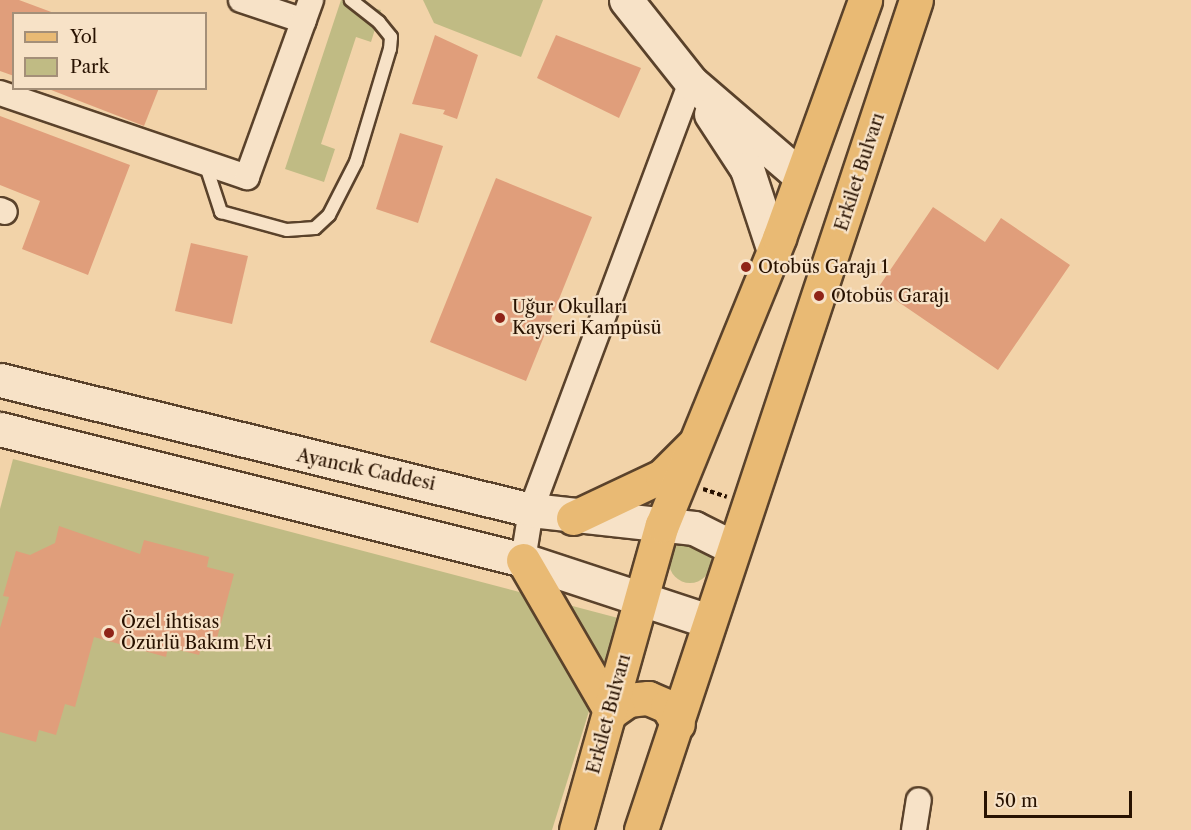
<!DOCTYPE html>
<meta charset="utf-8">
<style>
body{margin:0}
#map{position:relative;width:1191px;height:830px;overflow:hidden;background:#f2d3a9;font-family:"Libre Caslon Text",serif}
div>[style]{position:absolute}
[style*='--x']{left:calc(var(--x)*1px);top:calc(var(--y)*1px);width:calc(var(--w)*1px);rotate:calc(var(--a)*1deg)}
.green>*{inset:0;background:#c0bb84}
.round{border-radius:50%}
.building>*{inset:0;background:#e09e7b}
.path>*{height:4px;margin-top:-2px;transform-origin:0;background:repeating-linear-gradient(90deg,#281201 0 4.5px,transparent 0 7.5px)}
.roads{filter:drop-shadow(2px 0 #5a422b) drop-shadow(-2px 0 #5a422b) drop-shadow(0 2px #5a422b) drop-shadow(0 -2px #5a422b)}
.lane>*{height:12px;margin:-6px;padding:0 6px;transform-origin:6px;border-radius:6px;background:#f7e2c7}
.street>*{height:24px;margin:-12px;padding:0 12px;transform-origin:12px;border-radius:12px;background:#f7e2c7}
.secondary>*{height:33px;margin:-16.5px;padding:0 16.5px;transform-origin:16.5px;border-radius:16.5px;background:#f7e2c7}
.primary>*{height:33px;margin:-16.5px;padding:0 16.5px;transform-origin:16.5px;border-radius:16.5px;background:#e9ba74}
.dots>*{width:16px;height:16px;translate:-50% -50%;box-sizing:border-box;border:3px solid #f7e2c7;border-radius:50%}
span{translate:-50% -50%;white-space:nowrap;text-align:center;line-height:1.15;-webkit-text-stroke:4.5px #f7e2c7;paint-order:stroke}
.street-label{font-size:18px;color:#281201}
.poi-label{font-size:18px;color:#281201}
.left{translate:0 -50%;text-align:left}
.legend{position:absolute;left:12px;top:12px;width:195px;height:78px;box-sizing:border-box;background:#f7e2c7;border:2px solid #a48f78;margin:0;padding:8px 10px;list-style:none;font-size:18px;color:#281201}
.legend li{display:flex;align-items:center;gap:12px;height:30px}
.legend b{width:30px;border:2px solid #a48f78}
.scale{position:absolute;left:984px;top:791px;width:148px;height:27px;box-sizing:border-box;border:3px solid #281201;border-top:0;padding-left:8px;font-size:18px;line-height:21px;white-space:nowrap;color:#281201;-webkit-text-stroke:4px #f7e2c7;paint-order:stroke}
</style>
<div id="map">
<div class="green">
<div style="clip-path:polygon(341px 0,381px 10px,371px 42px,356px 37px,321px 144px,335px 149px,324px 182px,285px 169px)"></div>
<div style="clip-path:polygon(423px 0,543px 0,521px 57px,434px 23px)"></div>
<div style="clip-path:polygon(13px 459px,618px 618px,552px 830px,0 830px,0 509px)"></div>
<div class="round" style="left:669px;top:541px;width:42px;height:42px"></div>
</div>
<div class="building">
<div style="clip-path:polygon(0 0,19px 0,54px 13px,14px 14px,14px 76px,0 71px)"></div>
<div style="clip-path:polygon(435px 35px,478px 55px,457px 119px,443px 114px,445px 110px,412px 104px)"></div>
<div style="clip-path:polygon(556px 35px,641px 68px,619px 118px,537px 78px)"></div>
<div style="clip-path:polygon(46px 88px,159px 88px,144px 126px)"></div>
<div style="clip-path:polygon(0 116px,130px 165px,88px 275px,22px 249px,40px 201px,0 185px)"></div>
<div style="clip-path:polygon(400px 133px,443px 146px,418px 223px,376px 209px)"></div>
<div style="clip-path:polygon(496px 178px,592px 217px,526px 381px,430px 342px)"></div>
<div style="clip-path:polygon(933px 207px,985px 242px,1001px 218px,1070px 265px,998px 370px,878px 288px)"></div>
<div style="clip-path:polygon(191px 243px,248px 256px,232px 324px,175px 311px)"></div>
<div style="clip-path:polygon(59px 526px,140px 554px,144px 540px,209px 557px,207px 567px,234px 574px,216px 642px,204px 639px,199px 655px,168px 647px,166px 657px,94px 637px,75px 707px,65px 704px,56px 735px,39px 730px,36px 742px,0 732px,0 628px,9px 597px,3px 596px,16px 551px,30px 555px,55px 543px)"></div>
</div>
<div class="path">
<div style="--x:703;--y:489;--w:25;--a:18"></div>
</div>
<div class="roads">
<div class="lane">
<div style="--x:205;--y:163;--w:52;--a:71.9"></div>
<div style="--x:221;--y:212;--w:68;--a:15.3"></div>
<div style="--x:287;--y:230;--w:28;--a:-4"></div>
<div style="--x:315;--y:228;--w:19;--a:-43"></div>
<div style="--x:329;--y:215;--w:59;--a:-63"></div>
<div style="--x:356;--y:162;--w:118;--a:-73.3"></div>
<div style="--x:390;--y:49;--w:12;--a:-85"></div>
<div style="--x:391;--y:37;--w:19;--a:-129"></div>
<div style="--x:379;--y:22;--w:36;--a:-142"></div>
</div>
<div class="street">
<div style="--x:241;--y:0;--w:66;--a:18.4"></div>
<div style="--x:0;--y:93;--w:261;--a:18.8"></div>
<div style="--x:247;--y:177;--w:188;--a:-70.1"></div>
<div style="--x:0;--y:210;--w:5;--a:22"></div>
<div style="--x:523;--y:560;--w:51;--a:-80.9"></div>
<div style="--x:531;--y:510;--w:457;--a:-69.5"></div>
<div style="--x:914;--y:830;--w:30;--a:-81"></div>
</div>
<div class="secondary">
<div style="--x:626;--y:0;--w:105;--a:51.6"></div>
<div style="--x:691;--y:82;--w:143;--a:40.7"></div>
<div style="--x:711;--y:114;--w:66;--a:56.8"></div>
<div style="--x:747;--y:169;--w:86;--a:71.8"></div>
<div style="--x:0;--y:380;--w:547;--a:13.76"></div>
<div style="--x:531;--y:510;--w:164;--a:6.3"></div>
<div style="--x:694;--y:528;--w:42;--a:26.6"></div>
<div style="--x:0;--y:429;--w:539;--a:14.06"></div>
<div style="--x:523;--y:560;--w:196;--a:18.2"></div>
</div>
<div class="primary">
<div style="--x:573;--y:518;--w:98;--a:-25.3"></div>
<div style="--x:662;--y:476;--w:44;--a:-45"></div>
<div style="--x:523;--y:560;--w:176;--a:59.9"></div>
<div style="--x:611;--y:712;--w:21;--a:-35"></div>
<div style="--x:628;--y:700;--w:20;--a:-6"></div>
<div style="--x:648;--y:698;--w:21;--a:23"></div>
<div style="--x:667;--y:706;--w:21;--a:59"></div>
<div style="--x:576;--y:830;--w:317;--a:-74.3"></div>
<div style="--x:662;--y:525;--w:310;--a:-67.8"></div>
<div style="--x:779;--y:238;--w:253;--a:-70.1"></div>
<div style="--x:641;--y:830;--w:874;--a:-71.67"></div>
</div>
</div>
<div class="dots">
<div style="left:746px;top:267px;background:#8f2418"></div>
<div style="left:819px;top:296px;background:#8f2418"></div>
<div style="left:500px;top:318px;background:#8f2418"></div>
<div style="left:109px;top:633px;background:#8f2418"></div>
</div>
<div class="street-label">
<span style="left:860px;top:172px;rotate:-72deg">Erkilet Bulvarı</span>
<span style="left:366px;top:470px;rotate:12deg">Ayancık Caddesi</span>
<span style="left:609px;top:714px;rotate:-75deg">Erkilet Bulvarı</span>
</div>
<div class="poi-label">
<span class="left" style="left:758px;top:267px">Otobüs Garajı 1</span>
<span class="left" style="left:831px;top:296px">Otobüs Garajı</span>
<span class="left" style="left:512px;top:318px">Uğur Okulları<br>Kayseri Kampüsü</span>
<span class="left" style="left:121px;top:633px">Özel ihtisas<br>Özürlü Bakım Evi</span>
</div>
<ul class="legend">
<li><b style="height:8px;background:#e9ba74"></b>Yol</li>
<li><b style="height:16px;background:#c0bb84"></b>Park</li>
</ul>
<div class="scale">50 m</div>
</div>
